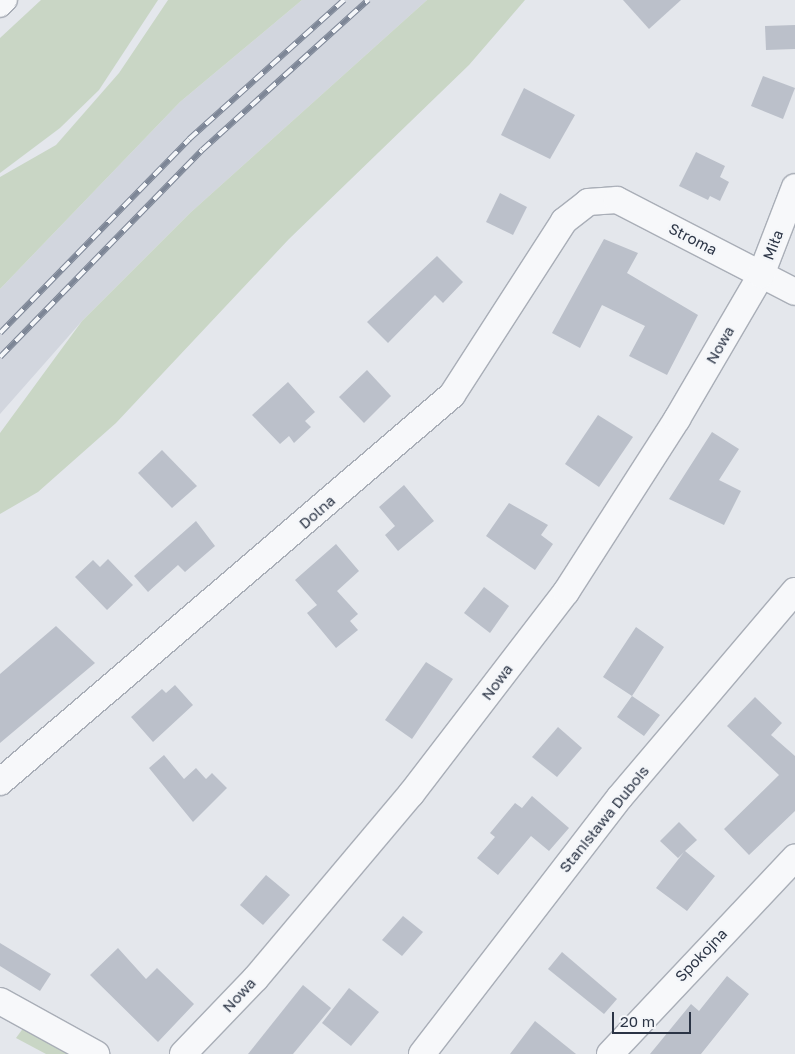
<!DOCTYPE html>
<meta charset="utf-8">
<style>
body{margin:0}
#map{position:relative;width:795px;height:1054px;overflow:hidden;background:#e4e7ec;font-family:"Golos Text",sans-serif}
div>[style]{position:absolute}
[style*='--x']{left:calc(var(--x)*1px);top:calc(var(--y)*1px);width:calc(var(--w)*1px);rotate:calc(var(--a)*1deg)}
.built>*{inset:0;background:#d2d6de}
.green>*{inset:0;background:#c9d6c5}
.building>*{inset:0;background:#bbc0ca}
.roads{filter:drop-shadow(1px 0 #a9aeb7) drop-shadow(-1px 0 #a9aeb7) drop-shadow(0 1px #a9aeb7) drop-shadow(0 -1px #a9aeb7)}
.pedestrian>*{height:20px;margin:-10px;padding:0 10px;transform-origin:10px;border-radius:10px;background:#f7f8fa}
.minor>*{height:26px;margin:-13px;padding:0 13px;transform-origin:13px;border-radius:13px;background:#f7f8fa}
.rail>*{height:5.5px;margin-top:-2.75px;transform-origin:0;background:repeating-linear-gradient(90deg,#f4f6f9 0 11px,#7d8696 0 22px);box-sizing:border-box;border-block:1px solid #7d8696}
span{translate:-50% -50%;white-space:nowrap;text-align:center;line-height:1.15;-webkit-text-stroke:4.5px #f4f6f9;paint-order:stroke}
.street-label{font-size:15px;color:#2b3445}
.scale{position:absolute;left:612px;top:1012px;width:79px;height:22px;box-sizing:border-box;border:2px solid #2b3445;border-top:0;padding-left:6px;font-size:15px;line-height:18px;white-space:nowrap;color:#2b3445;-webkit-text-stroke:4px #f4f6f9;paint-order:stroke}
</style>
<div id="map">
<div class="built">
<div style="clip-path:polygon(302px 0,427px 0,190px 213px,82px 321px,0 414px,0 289px,180px 102px)"></div>
</div>
<div class="green">
<div style="clip-path:polygon(41px 0,158px 0,99px 90px,60px 128px,0 173px,0 38px)"></div>
<div style="clip-path:polygon(168px 0,302px 0,180px 102px,0 289px,0 177px,56px 145px,119px 73px)"></div>
<div style="clip-path:polygon(427px 0,525px 0,469px 65px,289px 239px,116px 423px,38px 492px,0 514px,0 433px,82px 321px,190px 213px)"></div>
<div style="clip-path:polygon(24px 1027px,71px 1054px,46px 1054px,16px 1038px)"></div>
</div>
<div class="building">
<div style="clip-path:polygon(623px 0,681px 0,649px 29px)"></div>
<div style="clip-path:polygon(795px 25px,795px 49px,766px 50px,765px 26px)"></div>
<div style="clip-path:polygon(763px 76px,795px 88px,783px 119px,751px 106px)"></div>
<div style="clip-path:polygon(524px 88px,575px 115px,550px 159px,501px 135px)"></div>
<div style="clip-path:polygon(696px 152px,725px 166px,720px 177px,729px 182px,720px 201px,710px 196px,708px 200px,679px 186px)"></div>
<div style="clip-path:polygon(500px 193px,527px 207px,513px 235px,486px 222px)"></div>
<div style="clip-path:polygon(604px 239px,638px 253px,627px 273px,698px 315px,667px 375px,629px 356px,645px 326px,602px 305px,580px 348px,552px 333px)"></div>
<div style="clip-path:polygon(437px 256px,463px 282px,443px 303px,435px 295px,388px 343px,367px 322px)"></div>
<div style="clip-path:polygon(367px 370px,391px 396px,364px 423px,339px 397px)"></div>
<div style="clip-path:polygon(288px 382px,315px 412px,305px 421px,311px 427px,294px 443px,289px 436px,280px 444px,252px 415px)"></div>
<div style="clip-path:polygon(598px 415px,633px 437px,599px 487px,565px 464px)"></div>
<div style="clip-path:polygon(712px 432px,739px 449px,719px 480px,741px 491px,724px 525px,669px 499px)"></div>
<div style="clip-path:polygon(162px 450px,197px 486px,172px 508px,138px 473px)"></div>
<div style="clip-path:polygon(404px 485px,434px 521px,398px 551px,385px 535px,395px 526px,379px 507px)"></div>
<div style="clip-path:polygon(509px 503px,548px 525px,541px 535px,553px 544px,535px 570px,486px 536px)"></div>
<div style="clip-path:polygon(196px 521px,215px 546px,185px 572px,178px 565px,148px 592px,134px 576px)"></div>
<div style="clip-path:polygon(336px 544px,359px 571px,337px 591px,358px 614px,350px 621px,358px 630px,336px 648px,307px 613px,317px 605px,295px 580px)"></div>
<div style="clip-path:polygon(108px 559px,133px 585px,107px 610px,75px 577px,93px 560px,100px 567px)"></div>
<div style="clip-path:polygon(484px 587px,509px 606px,490px 633px,464px 613px)"></div>
<div style="clip-path:polygon(56px 626px,95px 663px,0 743px,0 674px)"></div>
<div style="clip-path:polygon(636px 627px,664px 647px,632px 696px,660px 715px,644px 736px,617px 717px,632px 696px,603px 677px)"></div>
<div style="clip-path:polygon(426px 662px,453px 679px,412px 739px,385px 720px)"></div>
<div style="clip-path:polygon(175px 685px,193px 705px,153px 742px,131px 717px,162px 689px,166px 693px)"></div>
<div style="clip-path:polygon(755px 697px,782px 723px,771px 735px,795px 756px,795px 811px,749px 855px,724px 829px,779px 775px,727px 726px)"></div>
<div style="clip-path:polygon(558px 727px,582px 748px,557px 777px,532px 757px)"></div>
<div style="clip-path:polygon(164px 755px,184px 779px,196px 768px,206px 779px,212px 773px,227px 788px,193px 822px,149px 768px)"></div>
<div style="clip-path:polygon(532px 796px,569px 828px,549px 851px,531px 836px,498px 875px,477px 858px,495px 837px,490px 833px,515px 803px,522px 808px)"></div>
<div style="clip-path:polygon(679px 822px,697px 840px,685px 851px,715px 876px,687px 911px,656px 888px,684px 852px,678px 858px,660px 841px)"></div>
<div style="clip-path:polygon(266px 875px,290px 895px,263px 925px,240px 905px)"></div>
<div style="clip-path:polygon(403px 916px,423px 932px,402px 956px,382px 940px)"></div>
<div style="clip-path:polygon(0 943px,51px 974px,40px 991px,0 966px)"></div>
<div style="clip-path:polygon(118px 948px,146px 979px,157px 968px,194px 1004px,158px 1042px,90px 975px)"></div>
<div style="clip-path:polygon(562px 952px,617px 999px,604px 1014px,548px 969px)"></div>
<div style="clip-path:polygon(727px 976px,749px 994px,701px 1054px,650px 1054px,691px 1004px,699px 1011px)"></div>
<div style="clip-path:polygon(303px 985px,331px 1008px,293px 1054px,248px 1054px)"></div>
<div style="clip-path:polygon(349px 988px,379px 1012px,351px 1046px,322px 1023px)"></div>
<div style="clip-path:polygon(535px 1021px,576px 1054px,510px 1054px)"></div>
</div>
<div class="roads">
<div class="pedestrian">
<div style="--x:0;--y:7;--w:10;--a:-45"></div>
</div>
<div class="minor">
<div style="--x:0;--y:782;--w:595;--a:-40.57"></div>
<div style="--x:452;--y:395;--w:207;--a:-57.2"></div>
<div style="--x:564;--y:221;--w:31;--a:-38"></div>
<div style="--x:588;--y:202;--w:29;--a:-4"></div>
<div style="--x:617;--y:200;--w:200;--a:27.3"></div>
<div style="--x:0;--y:1001;--w:110;--a:28.9"></div>
<div style="--x:183;--y:1054;--w:105;--a:-46.2"></div>
<div style="--x:256;--y:978;--w:241;--a:-49.9"></div>
<div style="--x:411;--y:794;--w:255;--a:-52.5"></div>
<div style="--x:566;--y:592;--w:206;--a:-57.3"></div>
<div style="--x:677;--y:419;--w:167;--a:-59.7"></div>
<div style="--x:761;--y:275;--w:94;--a:-68.9"></div>
<div style="--x:422;--y:1054;--w:324;--a:-52.4"></div>
<div style="--x:620;--y:797;--w:270;--a:-49.7"></div>
<div style="--x:610;--y:1054;--w:270;--a:-46.7"></div>
</div>
</div>
<div class="rail">
<div style="--x:0;--y:333;--w:271;--a:-45.7"></div>
<div style="--x:189;--y:139;--w:208;--a:-41.9"></div>
<div style="--x:0;--y:357;--w:289;--a:-45.7"></div>
<div style="--x:202;--y:150;--w:224;--a:-42.1"></div>
</div>
<div class="street-label">
<span style="left:693px;top:239px;rotate:27deg">Stroma</span>
<span style="left:773px;top:245px;rotate:-69deg">Miła</span>
<span style="left:720px;top:345px;rotate:-60deg">Nowa</span>
<span style="left:317px;top:512px;rotate:-41deg">Dolna</span>
<span style="left:497px;top:682px;rotate:-53deg">Nowa</span>
<span style="left:604px;top:819px;rotate:-51deg">Stanisława Dubois</span>
<span style="left:701px;top:955px;rotate:-46deg">Spokojna</span>
<span style="left:239px;top:995px;rotate:-47deg">Nowa</span>
</div>
<div class="scale">20 m</div>
</div>
